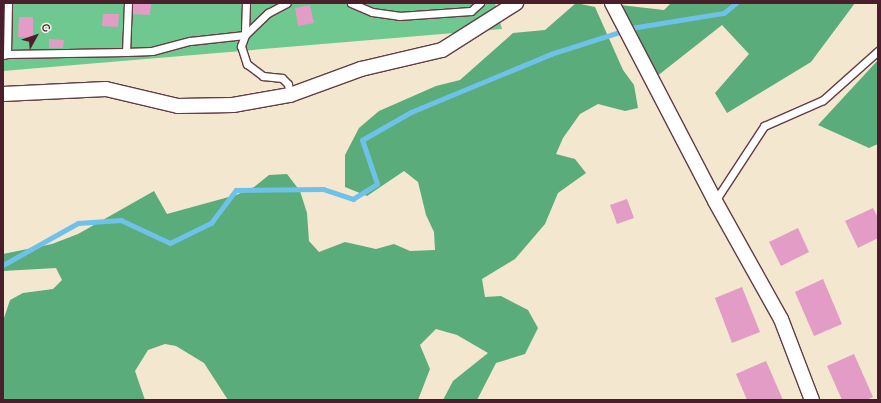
<!DOCTYPE html>
<meta charset="utf-8">
<style>
body{margin:0}
#map{position:relative;width:881px;height:403px;overflow:hidden;background:#f3e7d0;font-family:"Balsamiq Sans",sans-serif}
div>[style]{position:absolute}
[style*='--x']{left:calc(var(--x)*1px);top:calc(var(--y)*1px);width:calc(var(--w)*1px);rotate:calc(var(--a)*1deg)}
.green>*{inset:0;background:#6ec88f}
.forest>*{inset:0;background:#5aac7a}
.stream>*{height:4.5px;margin:-2.25px;padding:0 2.25px;transform-origin:2.25px;border-radius:2.25px;background:#6ec2ea}
.building>*{inset:0;background:#e29cc5}
.roads{filter:drop-shadow(1px 0 #633d44) drop-shadow(-1px 0 #633d44) drop-shadow(0 1px #633d44) drop-shadow(0 -1px #633d44)}
.lane>*{height:7px;margin:-3.5px;padding:0 3.5px;transform-origin:3.5px;border-radius:3.5px;background:#fff}
.street>*{height:14px;margin:-7px;padding:0 7px;transform-origin:7px;border-radius:7px;background:#fff}
span{translate:-50% -50%;white-space:nowrap;text-align:center;line-height:1.15;-webkit-text-stroke:4px #f7f3e8;paint-order:stroke}
.frame{position:absolute;inset:0;border:4px solid #4a1f2b;pointer-events:none}
.north{position:absolute;left:16px;top:16px;width:40px;height:40px;-webkit-text-stroke:3px #f7f3e8;paint-order:stroke;rotate:50deg;font-size:11px;font-weight:700;line-height:16px;text-align:center;color:#4a1f2b}
.north::after{content:'';display:block;margin:auto;width:14px;height:18px;background:#4a1f2b;clip-path:polygon(50% 0,100% 100%,50% 72%,0 100%)}
</style>
<div id="map">
<div class="green">
<div style="clip-path:polygon(3px 3px,495px 3px,502px 29px,3px 71px)"></div>
</div>
<div class="forest">
<div style="clip-path:polygon(576px 3px,595px 7px,623px 70px,634px 85px,638px 108px,625px 111px,598px 104px,580px 114px,563px 138px,556px 154px,575px 159px,586px 173px,558px 193px,545px 224px,515px 259px,482px 279px,485px 297px,501px 296px,528px 310px,538px 328px,525px 354px,496px 363px,477px 400px,443px 400px,453px 381px,488px 353px,457px 335px,436px 329px,420px 345px,430px 369px,418px 400px,228px 400px,204px 363px,176px 346px,165px 344px,148px 350px,135px 371px,145px 400px,3px 400px,3px 321px,10px 300px,23px 293px,53px 289px,62px 280px,56px 268px,3px 271px,3px 254px,52px 244px,78px 234px,154px 191px,167px 214px,236px 195px,254px 187px,269px 175px,287px 174px,300px 191px,307px 213px,309px 241px,319px 252px,345px 242px,376px 249px,394px 244px,410px 251px,435px 250px,434px 232px,426px 215px,418px 182px,404px 171px,367px 196px,345px 187px,345px 155px,359px 128px,379px 111px,436px 86px,460px 80px,513px 33px,545px 30px)"></div>
<div style="clip-path:polygon(671px 3px,855px 3px,811px 62px,727px 113px,715px 93px,749px 54px,722px 25px,656px 77px,620px 5px,664px 10px)"></div>
<div style="clip-path:polygon(878px 60px,878px 144px,869px 148px,818px 125px)"></div>
</div>
<div class="stream">
<div style="--x:631;--y:28;--w:94;--a:-9.2"></div>
<div style="--x:724;--y:13;--w:16;--a:-40"></div>
<div style="--x:3;--y:265;--w:86;--a:-29.2"></div>
<div style="--x:78;--y:223;--w:43;--a:-4"></div>
<div style="--x:121;--y:220;--w:54;--a:25.1"></div>
<div style="--x:170;--y:243;--w:46;--a:-26"></div>
<div style="--x:211;--y:223;--w:41;--a:-52.9"></div>
<div style="--x:236;--y:190;--w:87;--a:-0.7"></div>
<div style="--x:323;--y:189;--w:32;--a:18"></div>
<div style="--x:353;--y:199;--w:28;--a:-32"></div>
<div style="--x:377;--y:184;--w:46;--a:-108.8"></div>
<div style="--x:362;--y:140;--w:56;--a:-29.7"></div>
<div style="--x:411;--y:112;--w:152;--a:-22.5"></div>
<div style="--x:551;--y:54;--w:72;--a:-17.7"></div>
</div>
<div class="building">
<div style="clip-path:polygon(133px 3px,151px 4px,150px 15px,133px 14px)"></div>
<div style="clip-path:polygon(310px 5px,314px 23px,298px 26px,295px 8px)"></div>
<div style="clip-path:polygon(103px 14px,119px 14px,118px 27px,102px 26px)"></div>
<div style="clip-path:polygon(19px 17px,33px 17px,33px 38px,18px 37px)"></div>
<div style="clip-path:polygon(49px 39px,64px 40px,63px 48px,49px 48px)"></div>
<div style="clip-path:polygon(627px 199px,634px 218px,617px 224px,610px 205px)"></div>
<div style="clip-path:polygon(873px 208px,878px 218px,878px 238px,858px 248px,845px 221px)"></div>
<div style="clip-path:polygon(798px 228px,809px 252px,781px 266px,769px 242px)"></div>
<div style="clip-path:polygon(823px 279px,842px 324px,814px 336px,795px 292px)"></div>
<div style="clip-path:polygon(742px 287px,760px 332px,732px 343px,715px 298px)"></div>
<div style="clip-path:polygon(854px 354px,873px 397px,866px 400px,842px 400px,827px 366px)"></div>
<div style="clip-path:polygon(766px 361px,783px 400px,747px 400px,736px 374px)"></div>
</div>
<div class="roads">
<div class="lane">
<div style="--x:128;--y:3;--w:49;--a:92.3"></div>
<div style="--x:126;--y:52;--w:26;--a:-2"></div>
<div style="--x:152;--y:51;--w:39;--a:-15"></div>
<div style="--x:190;--y:41;--w:55;--a:-6.2"></div>
<div style="--x:245;--y:35;--w:12;--a:110"></div>
<div style="--x:241;--y:46;--w:19;--a:72"></div>
<div style="--x:247;--y:64;--w:20;--a:37"></div>
<div style="--x:263;--y:76;--w:19;--a:6"></div>
<div style="--x:282;--y:78;--w:8;--a:45"></div>
<div style="--x:288;--y:84;--w:11;--a:80"></div>
<div style="--x:246;--y:3;--w:32;--a:92"></div>
<div style="--x:245;--y:35;--w:32;--a:-44"></div>
<div style="--x:268;--y:13;--w:21;--a:-28"></div>
<div style="--x:351;--y:3;--w:23;--a:23"></div>
<div style="--x:372;--y:12;--w:27;--a:8"></div>
<div style="--x:399;--y:16;--w:72;--a:-4"></div>
<div style="--x:471;--y:11;--w:12;--a:-42"></div>
<div style="--x:7;--y:54;--w:119;--a:-1"></div>
<div style="--x:3;--y:55;--w:4;--a:-14"></div>
<div style="--x:7;--y:54;--w:51;--a:-88.9"></div>
<div style="--x:715;--y:201;--w:90;--a:-56.8"></div>
<div style="--x:764;--y:126;--w:64;--a:-23.8"></div>
<div style="--x:823;--y:100;--w:74;--a:-41.7"></div>
</div>
<div class="street">
<div style="--x:612;--y:3;--w:223;--a:62.5"></div>
<div style="--x:715;--y:201;--w:135;--a:60.8"></div>
<div style="--x:781;--y:319;--w:87;--a:69.1"></div>
<div style="--x:3;--y:94;--w:103;--a:-2.8"></div>
<div style="--x:106;--y:89;--w:74;--a:13.3"></div>
<div style="--x:178;--y:106;--w:55;--a:-1"></div>
<div style="--x:233;--y:105;--w:58;--a:-10"></div>
<div style="--x:290;--y:95;--w:76;--a:-20.1"></div>
<div style="--x:361;--y:69;--w:83;--a:-13.2"></div>
<div style="--x:442;--y:50;--w:88;--a:-32.4"></div>
</div>
</div>
<div class="frame"></div>
<div class="north">С</div>
</div>
